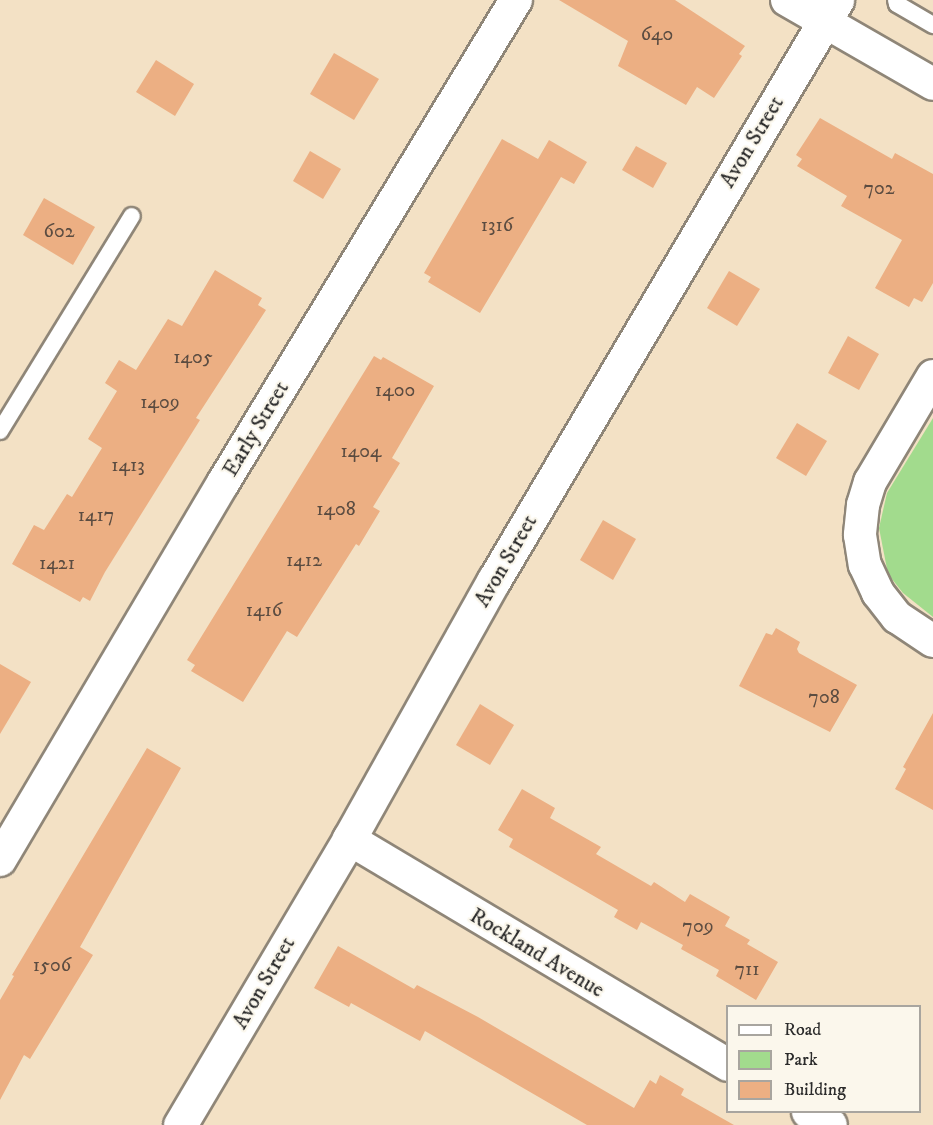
<!DOCTYPE html>
<style>
body{margin:0}
#map{position:relative;width:933px;height:1125px;overflow:hidden;background:#f3e1c5;font-family:"IM FELL DW Pica",serif}
div>[style]{position:absolute}
[style*='--x']{left:calc(var(--x)*1px);top:calc(var(--y)*1px);width:calc(var(--w)*1px);rotate:calc(var(--a)*1deg)}
.green>*{inset:0;background:#a2db8d}
.building>*{inset:0;background:#ecaf83}
.roads{filter:drop-shadow(2px 0 #8f8678) drop-shadow(-2px 0 #8f8678) drop-shadow(0 2px #8f8678) drop-shadow(0 -2px #8f8678)}
.lane>*{height:16px;margin:-8px;padding:0 8px;transform-origin:8px;border-radius:8px;background:#fff}
.street>*{height:32px;margin:-16px;padding:0 16px;transform-origin:16px;border-radius:16px;background:#fff}
.secondary>*{height:33px;margin:-16.5px;padding:0 16.5px;transform-origin:16.5px;border-radius:16.5px;background:#fff}
span{translate:-50% -50%;white-space:nowrap;text-align:center;line-height:1.15;-webkit-text-stroke:4.5px #fbf7ec;paint-order:stroke}
.number-label{font-size:20px;color:#5b4c41}
.number-label span{-webkit-text-stroke-width:0}
.street-label{font-size:22px;color:#2b2b2b}
.legend{position:absolute;left:726px;top:1005px;width:195px;height:108px;box-sizing:border-box;background:#fbf7ec;border:2px solid #a8a59f;margin:0;padding:8px 10px;list-style:none;font-size:18px;color:#2b2b2b}
.legend li{display:flex;align-items:center;gap:12px;height:30px}
.legend b{width:30px;border:2px solid #a8a59f}
</style>
<div id="map">
<div class="green">
<div style="clip-path:polygon(933px 418px,933px 617px,903px 593px,888px 574px,879px 528px,887px 493px)"></div>
</div>
<div class="building">
<div style="clip-path:polygon(559px 0,675px 0,745px 46px,739px 54px,742px 56px,714px 98px,697px 87px,686px 105px,618px 66px,628px 41px)"></div>
<div style="clip-path:polygon(334px 53px,379px 79px,354px 120px,310px 94px)"></div>
<div style="clip-path:polygon(156px 60px,194px 84px,175px 116px,136px 92px)"></div>
<div style="clip-path:polygon(820px 118px,892px 159px,895px 153px,933px 174px,933px 283px,922px 302px,914px 298px,909px 307px,875px 288px,902px 240px,841px 206px,847px 196px,797px 166px,802px 159px,796px 155px)"></div>
<div style="clip-path:polygon(502px 139px,538px 159px,549px 140px,587px 162px,574px 184px,561px 177px,480px 313px,428px 282px,431px 277px,424px 273px)"></div>
<div style="clip-path:polygon(636px 146px,667px 163px,653px 188px,622px 170px)"></div>
<div style="clip-path:polygon(310px 151px,341px 169px,323px 199px,293px 181px)"></div>
<div style="clip-path:polygon(44px 198px,95px 227px,73px 265px,23px 235px)"></div>
<div style="clip-path:polygon(215px 270px,262px 298px,258px 305px,266px 310px,196px 418px,200px 420px,105px 572px,90px 601px,83px 597px,80px 602px,12px 564px,34px 525px,44px 530px,67px 494px,72px 497px,102px 448px,88px 439px,117px 391px,105px 383px,119px 360px,136px 370px,168px 319px,182px 326px)"></div>
<div style="clip-path:polygon(729px 271px,760px 289px,737px 326px,707px 308px)"></div>
<div style="clip-path:polygon(848px 336px,879px 354px,859px 390px,828px 373px)"></div>
<div style="clip-path:polygon(374px 356px,381px 360px,383px 357px,434px 386px,392px 458px,400px 463px,373px 507px,380px 511px,359px 546px,356px 544px,297px 637px,287px 631px,243px 702px,191px 671px,195px 665px,187px 660px)"></div>
<div style="clip-path:polygon(797px 423px,827px 441px,806px 476px,776px 458px)"></div>
<div style="clip-path:polygon(603px 520px,636px 539px,613px 580px,580px 560px)"></div>
<div style="clip-path:polygon(776px 628px,800px 642px,797px 649px,799px 653px,857px 685px,830px 732px,739px 686px,766px 633px,772px 635px)"></div>
<div style="clip-path:polygon(0 664px,31px 682px,0 734px)"></div>
<div style="clip-path:polygon(480px 704px,514px 725px,490px 765px,456px 745px)"></div>
<div style="clip-path:polygon(933px 713px,933px 810px,895px 789px,906px 769px,903px 767px)"></div>
<div style="clip-path:polygon(147px 748px,181px 768px,80px 947px,93px 955px,30px 1059px,24px 1055px,0 1100px,0 1000px,14px 976px,12px 975px)"></div>
<div style="clip-path:polygon(522px 789px,555px 808px,550px 818px,601px 847px,596px 854px,651px 886px,654px 882px,685px 902px,690px 894px,730px 917px,725px 926px,750px 940px,747px 944px,778px 962px,756px 1000px,716px 976px,719px 970px,681px 949px,683px 945px,641px 922px,637px 930px,614px 917px,618px 910px,509px 847px,513px 839px,498px 830px)"></div>
<div style="clip-path:polygon(338px 946px,414px 989px,417px 985px,478px 1017px,634px 1108px,650px 1080px,656px 1084px,660px 1075px,684px 1089px,681px 1095px,734px 1125px,587px 1125px,425px 1031px,420px 1041px,351px 1003px,349px 1007px,314px 988px)"></div>
</div>
<div class="roads">
<div class="lane">
<div style="--x:896;--y:0;--w:4;--a:76"></div>
<div style="--x:897;--y:4;--w:42;--a:30.3"></div>
<div style="--x:0;--y:431;--w:252;--a:-58.5"></div>
</div>
<div class="street">
<div style="--x:787;--y:0;--w:168;--a:29.9"></div>
<div style="--x:933;--y:376;--w:123;--a:120.7"></div>
<div style="--x:870;--y:482;--w:24;--a:107"></div>
<div style="--x:863;--y:505;--w:30;--a:96"></div>
<div style="--x:860;--y:535;--w:30;--a:81"></div>
<div style="--x:865;--y:565;--w:31;--a:65"></div>
<div style="--x:878;--y:593;--w:31;--a:52"></div>
<div style="--x:897;--y:617;--w:43;--a:33.7"></div>
<div style="--x:349;--y:839;--w:441;--a:30.8"></div>
<div style="--x:0;--y:860;--w:438;--a:-59.4"></div>
<div style="--x:223;--y:483;--w:565;--a:-58.76"></div>
<div style="--x:808;--y:1112;--w:26;--a:29"></div>
</div>
<div class="secondary">
<div style="--x:180;--y:1125;--w:332;--a:-59.4"></div>
<div style="--x:349;--y:839;--w:297;--a:-60.8"></div>
<div style="--x:494;--y:580;--w:674;--a:-59.4"></div>
</div>
</div>
<div class="number-label">
<span style="left:657px;top:34px">640</span>
<span style="left:879px;top:188px">702</span>
<span style="left:497px;top:225px">1316</span>
<span style="left:59px;top:231px">602</span>
<span style="left:193px;top:357px">1405</span>
<span style="left:395px;top:390px">1400</span>
<span style="left:160px;top:402px">1409</span>
<span style="left:361px;top:451px">1404</span>
<span style="left:128px;top:465px">1413</span>
<span style="left:336px;top:509px">1408</span>
<span style="left:96px;top:515px">1417</span>
<span style="left:304px;top:560px">1412</span>
<span style="left:57px;top:563px">1421</span>
<span style="left:264px;top:610px">1416</span>
<span style="left:824px;top:697px">708</span>
<span style="left:698px;top:926px">709</span>
<span style="left:52px;top:965px">1506</span>
<span style="left:747px;top:969px">711</span>
</div>
<div class="street-label">
<span style="left:752px;top:142px;rotate:-59deg">Avon Street</span>
<span style="left:256px;top:429px;rotate:-59deg">Early Street</span>
<span style="left:506px;top:561px;rotate:-60deg">Avon Street</span>
<span style="left:537px;top:953px;rotate:31deg">Rockland Avenue</span>
<span style="left:264px;top:983px;rotate:-60deg">Avon Street</span>
</div>
<ul class="legend">
<li><b style="height:8px;background:#fff"></b>Road</li>
<li><b style="height:16px;background:#a2db8d"></b>Park</li>
<li><b style="height:16px;background:#ecaf83"></b>Building</li>
</ul>
</div>
